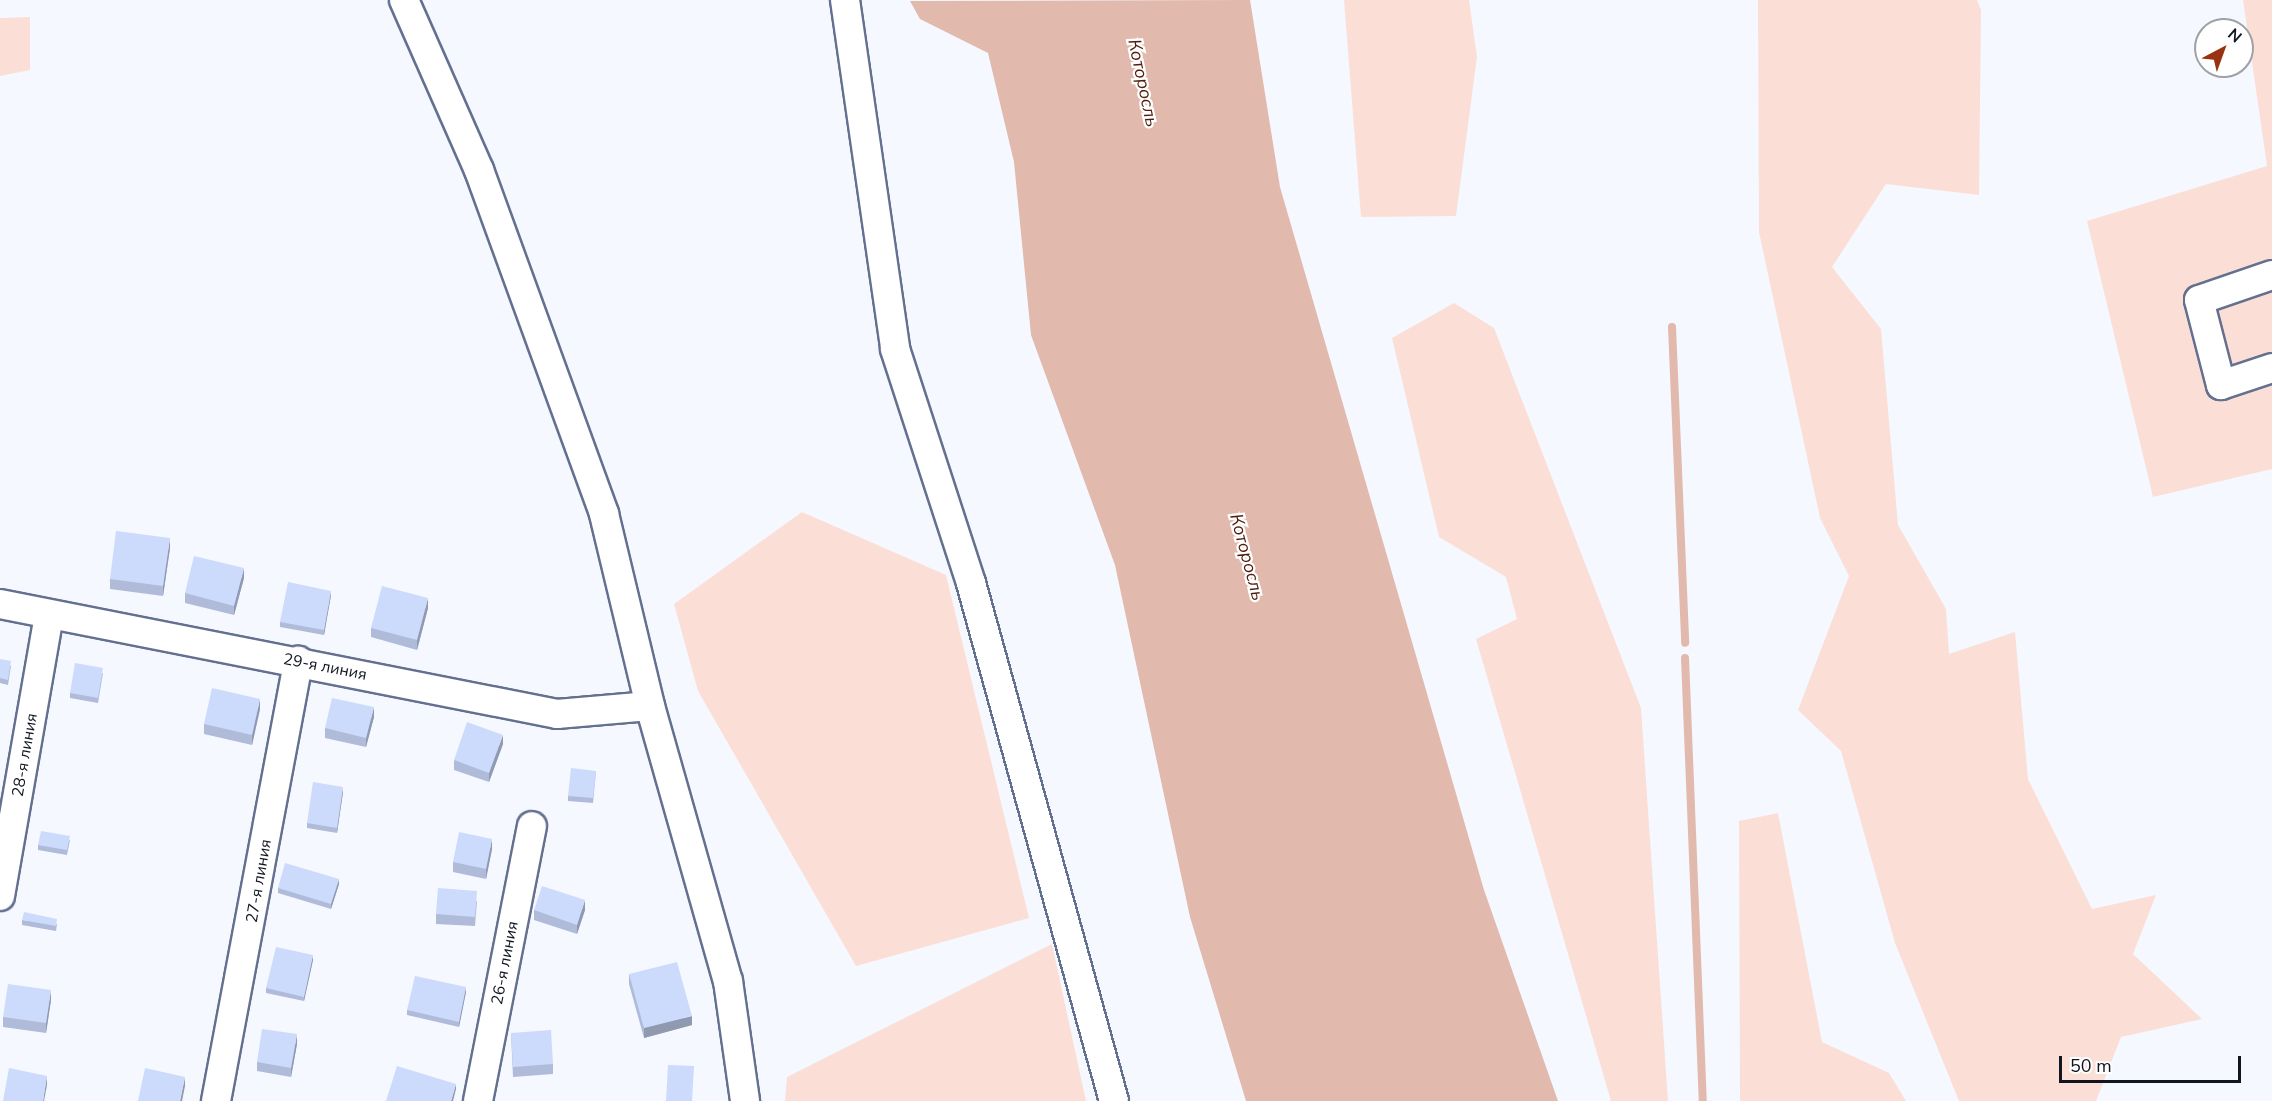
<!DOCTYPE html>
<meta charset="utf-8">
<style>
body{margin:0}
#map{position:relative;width:2272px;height:1101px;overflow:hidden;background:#f5f8ff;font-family:"Nunito Sans",sans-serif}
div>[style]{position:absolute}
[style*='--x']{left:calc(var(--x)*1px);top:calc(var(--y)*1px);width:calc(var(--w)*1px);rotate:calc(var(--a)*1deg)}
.green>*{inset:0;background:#fbdfd7}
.water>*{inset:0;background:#e2b9ad}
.stream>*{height:8px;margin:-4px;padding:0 4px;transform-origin:4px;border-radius:4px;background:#e2b9ad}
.roads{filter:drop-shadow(2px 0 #64708f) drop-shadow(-2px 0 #64708f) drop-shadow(0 2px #64708f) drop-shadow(0 -2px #64708f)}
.minor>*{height:28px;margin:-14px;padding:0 14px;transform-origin:14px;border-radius:14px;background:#fff}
.wall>*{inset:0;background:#afbbd9}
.shaded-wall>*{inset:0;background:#8f99b0}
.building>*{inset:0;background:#ccdafc}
span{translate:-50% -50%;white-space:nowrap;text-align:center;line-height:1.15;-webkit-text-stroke:4.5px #fff;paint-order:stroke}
.street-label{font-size:16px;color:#101520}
.water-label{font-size:18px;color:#501d0e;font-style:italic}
.north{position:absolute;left:2194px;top:18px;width:60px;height:60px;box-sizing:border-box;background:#fff;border:2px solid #9fa1a6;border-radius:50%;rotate:41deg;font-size:16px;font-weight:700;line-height:24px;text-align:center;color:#101520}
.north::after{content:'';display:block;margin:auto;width:21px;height:27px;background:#993211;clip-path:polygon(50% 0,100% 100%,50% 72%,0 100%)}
.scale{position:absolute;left:2059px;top:1056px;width:182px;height:27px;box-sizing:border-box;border:3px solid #101520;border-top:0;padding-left:8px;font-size:18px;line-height:21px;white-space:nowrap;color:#101520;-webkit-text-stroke:4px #fff;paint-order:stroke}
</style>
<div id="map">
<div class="green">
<div style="clip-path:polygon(1344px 0,1469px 0,1477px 57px,1456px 216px,1361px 217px)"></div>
<div style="clip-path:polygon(1758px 0,1977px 0,1981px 10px,1979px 195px,1886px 184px,1832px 267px,1881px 329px,1898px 525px,1946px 609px,1949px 654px,2015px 632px,2028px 779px,2092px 909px,2156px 895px,2133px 954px,2202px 1019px,2121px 1037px,2096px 1101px,1959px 1101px,1895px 943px,1841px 751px,1798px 710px,1849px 576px,1820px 518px,1759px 232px)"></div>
<div style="clip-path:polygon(2243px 0,2272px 0,2272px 469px,2153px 497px,2087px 221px,2267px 166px)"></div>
<div style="clip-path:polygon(30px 17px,30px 70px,0 76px,0 18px)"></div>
<div style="clip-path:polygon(1454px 303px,1494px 328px,1641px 708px,1668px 1101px,1611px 1101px,1476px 639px,1517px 619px,1506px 577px,1439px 537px,1392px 338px)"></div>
<div style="clip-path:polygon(802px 512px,946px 575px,1029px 918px,856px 966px,698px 691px,674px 604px)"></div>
<div style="clip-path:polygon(1778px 813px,1822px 1042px,1889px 1073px,1906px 1101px,1740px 1101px,1739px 821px)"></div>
<div style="clip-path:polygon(1052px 944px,1086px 1101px,785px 1101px,787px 1077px)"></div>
</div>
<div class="water">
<div style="clip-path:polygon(1250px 0,1280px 187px,1484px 890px,1558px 1101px,1246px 1101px,1190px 917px,1115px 565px,1031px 335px,1014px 162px,988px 53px,920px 19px,910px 1px)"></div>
</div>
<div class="stream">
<div style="--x:1672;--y:327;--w:316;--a:87.6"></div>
<div style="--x:1685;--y:658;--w:443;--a:87.7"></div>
</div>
<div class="roads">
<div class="minor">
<div style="--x:404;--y:0;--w:186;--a:66.2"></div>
<div style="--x:479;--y:170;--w:366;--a:70"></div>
<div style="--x:604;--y:514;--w:197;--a:76.5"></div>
<div style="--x:650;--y:706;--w:286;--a:74.2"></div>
<div style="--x:728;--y:981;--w:121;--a:81.9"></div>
<div style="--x:845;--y:0;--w:353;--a:81.8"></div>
<div style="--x:895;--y:349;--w:246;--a:72"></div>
<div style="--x:971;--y:583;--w:537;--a:74.57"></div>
<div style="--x:2272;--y:275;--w:77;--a:161.1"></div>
<div style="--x:2199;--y:300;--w:88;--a:75.5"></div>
<div style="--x:2221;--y:385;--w:54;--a:-18.4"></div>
<div style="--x:0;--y:604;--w:568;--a:11.17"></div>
<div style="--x:557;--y:714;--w:93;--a:-4.9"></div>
<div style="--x:0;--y:896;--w:285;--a:-80.1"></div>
<div style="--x:216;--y:1101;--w:448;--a:-79.4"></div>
<div style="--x:478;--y:1101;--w:280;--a:-78.9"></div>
</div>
</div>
<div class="wall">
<div style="clip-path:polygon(170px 548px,163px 596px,110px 589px,110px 579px)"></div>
<div style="clip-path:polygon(244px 578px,234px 615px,185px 603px,185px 593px)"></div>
<div style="clip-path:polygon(331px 595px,324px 635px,280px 627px,280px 622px)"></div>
<div style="clip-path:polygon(428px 608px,417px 650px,371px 637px,371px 628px)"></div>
<div style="clip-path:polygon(0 659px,11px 666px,8px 685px,0 683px)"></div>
<div style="clip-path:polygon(103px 673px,98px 703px,70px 698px,70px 693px)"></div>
<div style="clip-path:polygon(260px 709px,252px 745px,204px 734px,204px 724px)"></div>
<div style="clip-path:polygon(374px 717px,366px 747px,325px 738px,325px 728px)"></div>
<div style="clip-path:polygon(503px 744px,489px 782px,454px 770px,454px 760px)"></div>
<div style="clip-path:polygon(596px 771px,593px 803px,568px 801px,568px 796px)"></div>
<div style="clip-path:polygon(343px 792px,337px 833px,307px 828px,307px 823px)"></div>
<div style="clip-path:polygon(70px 840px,67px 855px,38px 850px,38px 845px)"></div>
<div style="clip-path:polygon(492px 849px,486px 879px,453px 872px,453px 862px)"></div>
<div style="clip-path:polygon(339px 884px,331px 909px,278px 893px,278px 888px)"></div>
<div style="clip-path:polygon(477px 901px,475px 926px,436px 924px,436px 914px)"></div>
<div style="clip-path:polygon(534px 910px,585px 910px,577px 934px,534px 920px)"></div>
<div style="clip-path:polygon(22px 920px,57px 924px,56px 931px,22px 925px)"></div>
<div style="clip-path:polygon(313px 960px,304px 1001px,266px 993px,266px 988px)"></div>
<div style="clip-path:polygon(629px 974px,692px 1025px,644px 1038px,629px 984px)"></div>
<div style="clip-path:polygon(466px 992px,459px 1027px,407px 1015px,407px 1010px)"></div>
<div style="clip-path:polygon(51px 1000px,46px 1033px,3px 1027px,3px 1017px)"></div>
<div style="clip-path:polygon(511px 1033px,553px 1064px,553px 1074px,513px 1077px)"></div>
<div style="clip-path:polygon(297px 1044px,291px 1077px,257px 1071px,257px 1062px)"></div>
</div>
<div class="shaded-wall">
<div style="clip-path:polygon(170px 538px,170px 548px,163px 596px,163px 586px)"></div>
<div style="clip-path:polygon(244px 568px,244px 578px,234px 615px,234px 606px)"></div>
<div style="clip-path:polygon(331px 591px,331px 595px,324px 635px,324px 630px)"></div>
<div style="clip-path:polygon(428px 598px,428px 608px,417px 650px,417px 640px)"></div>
<div style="clip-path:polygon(260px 699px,260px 709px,252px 745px,252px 735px)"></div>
<div style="clip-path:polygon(374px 707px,374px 717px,366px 747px,366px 738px)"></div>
<div style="clip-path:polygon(503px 735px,503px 744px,489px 782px,489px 773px)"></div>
<div style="clip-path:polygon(343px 787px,343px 792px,337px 833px,337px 828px)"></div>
<div style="clip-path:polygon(492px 839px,492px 849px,486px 879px,486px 869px)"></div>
<div style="clip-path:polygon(339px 879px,339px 884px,331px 909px,331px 904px)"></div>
<div style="clip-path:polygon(585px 900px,585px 910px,577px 934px,577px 925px)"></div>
<div style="clip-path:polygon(313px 955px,313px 960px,304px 1001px,304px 997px)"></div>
<div style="clip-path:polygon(466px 987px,466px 992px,459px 1027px,459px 1022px)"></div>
<div style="clip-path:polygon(51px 990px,51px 1000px,46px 1033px,46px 1023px)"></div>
<div style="clip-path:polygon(692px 1016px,692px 1025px,644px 1038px,644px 1028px)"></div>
<div style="clip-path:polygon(297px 1034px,297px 1044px,291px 1077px,291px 1068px)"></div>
<div style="clip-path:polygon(47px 1076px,47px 1085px,44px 1101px,43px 1101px)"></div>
<div style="clip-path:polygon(185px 1077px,185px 1086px,182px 1101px,180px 1101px)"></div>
<div style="clip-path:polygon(456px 1084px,456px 1089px,453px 1101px,451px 1101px)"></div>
</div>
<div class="building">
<div style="clip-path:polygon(116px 531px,170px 538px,163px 586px,110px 579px)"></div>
<div style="clip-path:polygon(194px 556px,244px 568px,234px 606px,185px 593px)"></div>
<div style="clip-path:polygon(288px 582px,331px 591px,324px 630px,280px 622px)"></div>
<div style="clip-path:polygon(382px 586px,428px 598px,417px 640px,371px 628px)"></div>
<div style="clip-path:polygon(0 659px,11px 661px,8px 680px,0 678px)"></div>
<div style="clip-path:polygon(75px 663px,103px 668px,98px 698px,70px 693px)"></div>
<div style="clip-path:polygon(212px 688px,260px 699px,252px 735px,204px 724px)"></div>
<div style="clip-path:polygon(332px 698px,374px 707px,366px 738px,325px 728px)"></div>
<div style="clip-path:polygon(467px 722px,503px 735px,489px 773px,454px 760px)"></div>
<div style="clip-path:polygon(571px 768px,596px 771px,593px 798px,568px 796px)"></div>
<div style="clip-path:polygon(313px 782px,343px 787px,337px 828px,307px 823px)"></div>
<div style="clip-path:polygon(41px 831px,70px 836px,67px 850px,38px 845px)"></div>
<div style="clip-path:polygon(459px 832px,492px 839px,486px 869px,453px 862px)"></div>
<div style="clip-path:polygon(285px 863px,339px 879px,331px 904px,278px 888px)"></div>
<div style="clip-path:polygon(542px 886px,585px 900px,577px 925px,534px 910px)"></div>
<div style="clip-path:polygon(438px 888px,477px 891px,475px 917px,436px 914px)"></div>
<div style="clip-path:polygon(24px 912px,57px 919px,56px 926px,22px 920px)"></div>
<div style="clip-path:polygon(276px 947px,313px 955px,304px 997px,266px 988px)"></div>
<div style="clip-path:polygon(677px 962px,692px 1016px,644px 1028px,629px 974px)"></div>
<div style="clip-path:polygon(415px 976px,466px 987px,459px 1022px,407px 1010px)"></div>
<div style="clip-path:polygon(8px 984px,51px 990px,46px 1023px,3px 1017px)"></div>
<div style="clip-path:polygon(262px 1029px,297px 1034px,291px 1068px,257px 1062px)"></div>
<div style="clip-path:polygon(551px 1030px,553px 1064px,513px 1067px,511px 1033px)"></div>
<div style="clip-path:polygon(668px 1065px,694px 1066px,692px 1101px,666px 1101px)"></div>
<div style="clip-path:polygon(397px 1066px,456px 1084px,451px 1101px,386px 1101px)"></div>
<div style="clip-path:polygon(9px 1068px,47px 1076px,43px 1101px,3px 1101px)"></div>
<div style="clip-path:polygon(145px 1068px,185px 1077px,180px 1101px,138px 1101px)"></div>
</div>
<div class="street-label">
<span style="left:325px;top:667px;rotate:11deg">29-я линия</span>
<span style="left:25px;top:755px;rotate:-80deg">28-я линия</span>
<span style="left:259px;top:881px;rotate:-80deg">27-я линия</span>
<span style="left:505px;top:963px;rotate:-79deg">26-я линия</span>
</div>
<div class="water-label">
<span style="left:1143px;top:83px;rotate:78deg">Которосль</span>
<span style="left:1247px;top:557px;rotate:75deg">Которосль</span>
</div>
<div class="north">N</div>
<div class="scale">50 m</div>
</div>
